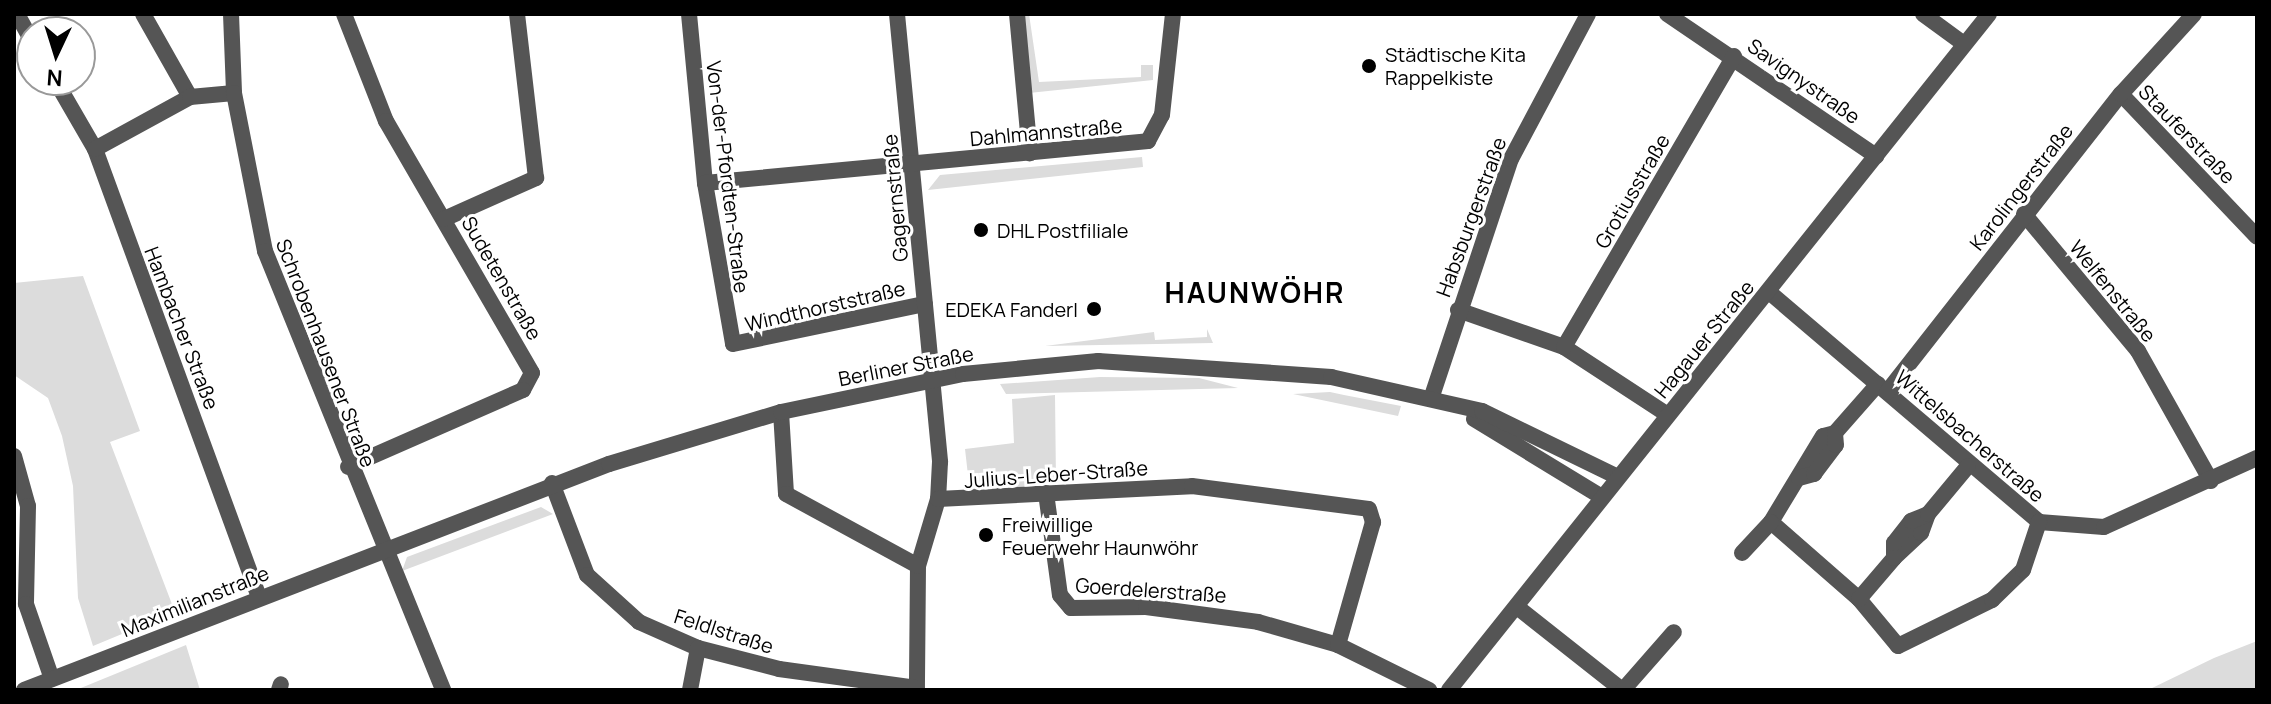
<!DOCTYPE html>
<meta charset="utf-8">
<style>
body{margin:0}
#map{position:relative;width:2271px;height:704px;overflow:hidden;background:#fff;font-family:Manrope,sans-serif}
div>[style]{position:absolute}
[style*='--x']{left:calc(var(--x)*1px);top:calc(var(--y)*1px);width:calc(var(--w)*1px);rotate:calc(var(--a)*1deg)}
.green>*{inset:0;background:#dcdcdc}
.minor>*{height:16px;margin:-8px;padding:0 8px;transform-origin:8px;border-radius:8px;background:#555}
.tertiary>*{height:16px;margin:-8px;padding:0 8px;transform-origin:8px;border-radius:8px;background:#555}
.dots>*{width:22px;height:22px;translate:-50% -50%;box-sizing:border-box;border:4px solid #fff;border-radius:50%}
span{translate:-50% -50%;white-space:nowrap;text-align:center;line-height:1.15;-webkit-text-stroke:6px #fff;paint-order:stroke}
.poi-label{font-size:20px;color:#000}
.left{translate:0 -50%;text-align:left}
.right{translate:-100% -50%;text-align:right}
.street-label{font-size:20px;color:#000}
.district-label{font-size:28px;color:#000;font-weight:700;letter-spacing:2px}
.frame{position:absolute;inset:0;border:16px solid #000;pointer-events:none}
.north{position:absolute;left:16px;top:16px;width:80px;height:80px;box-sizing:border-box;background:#fff;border:2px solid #999;border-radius:50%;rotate:184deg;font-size:22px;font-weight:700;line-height:32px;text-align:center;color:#000}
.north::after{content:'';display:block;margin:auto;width:28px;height:36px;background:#000;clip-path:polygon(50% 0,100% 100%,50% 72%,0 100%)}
</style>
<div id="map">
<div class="green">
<div style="clip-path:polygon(1022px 14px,1029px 14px,1039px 82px,1141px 77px,1141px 65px,1153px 65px,1153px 80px,1029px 93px)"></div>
<div style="clip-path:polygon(1142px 157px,1143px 167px,928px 190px,940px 175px)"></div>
<div style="clip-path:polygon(83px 276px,140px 431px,110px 442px,175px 612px,93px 646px,78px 598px,73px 486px,62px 436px,48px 398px,14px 375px,14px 283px)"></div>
<div style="clip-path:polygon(1207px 329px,1213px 343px,1045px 346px,1154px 332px,1155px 340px,1207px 337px)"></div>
<div style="clip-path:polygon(1100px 377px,1199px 378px,1238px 388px,1006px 394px,1000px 384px)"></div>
<div style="clip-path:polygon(1330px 392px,1344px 395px,1401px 406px,1398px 416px,1293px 394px)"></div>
<div style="clip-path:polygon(1055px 395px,1056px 482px,970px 493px,965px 449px,1014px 443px,1012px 399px)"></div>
<div style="clip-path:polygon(541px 507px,553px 514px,402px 571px,407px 557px)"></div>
<div style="clip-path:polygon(2257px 641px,2257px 690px,2148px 690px,2214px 658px)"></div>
<div style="clip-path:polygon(186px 645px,200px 690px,76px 690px)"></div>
</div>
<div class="minor">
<div style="--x:17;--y:14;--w:31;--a:61"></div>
<div style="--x:143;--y:14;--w:95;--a:60.5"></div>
<div style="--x:344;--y:14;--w:115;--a:68.6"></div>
<div style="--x:386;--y:121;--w:291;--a:59.9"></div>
<div style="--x:532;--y:373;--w:19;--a:118"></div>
<div style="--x:523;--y:390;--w:191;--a:156.3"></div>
<div style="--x:689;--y:14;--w:170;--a:84.6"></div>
<div style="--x:705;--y:183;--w:163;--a:80.1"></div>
<div style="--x:733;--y:344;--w:196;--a:-11.8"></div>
<div style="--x:897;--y:14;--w:450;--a:84.5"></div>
<div style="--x:940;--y:462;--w:37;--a:93"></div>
<div style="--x:938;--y:499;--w:70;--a:106.6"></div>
<div style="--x:918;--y:566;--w:124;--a:90.5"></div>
<div style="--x:1017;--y:14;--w:140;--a:84.7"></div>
<div style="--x:1667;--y:14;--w:253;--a:34.2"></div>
<div style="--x:1923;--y:14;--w:51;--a:36.2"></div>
<div style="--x:55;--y:80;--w:80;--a:59.9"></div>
<div style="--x:95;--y:149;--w:477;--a:69.9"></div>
<div style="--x:2121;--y:94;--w:197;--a:46.4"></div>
<div style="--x:95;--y:149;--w:108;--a:-28.7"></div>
<div style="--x:190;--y:97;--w:44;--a:-5.2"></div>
<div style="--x:705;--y:183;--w:445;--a:-5.4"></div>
<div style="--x:1148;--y:141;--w:30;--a:-62"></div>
<div style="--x:1162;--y:115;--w:102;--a:-83.8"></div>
<div style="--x:2024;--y:214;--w:178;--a:50.2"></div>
<div style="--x:2138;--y:351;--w:149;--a:60.7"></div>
<div style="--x:444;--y:219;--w:101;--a:-24"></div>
<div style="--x:536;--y:178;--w:165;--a:-96.6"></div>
<div style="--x:1769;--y:292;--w:355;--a:40.4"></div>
<div style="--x:2039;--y:522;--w:65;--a:4.4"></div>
<div style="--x:2104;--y:527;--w:168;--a:-24.3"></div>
<div style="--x:1458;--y:310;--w:112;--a:19.2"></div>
<div style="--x:1564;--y:347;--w:124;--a:33.2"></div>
<div style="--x:1564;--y:347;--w:337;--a:-59.7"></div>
<div style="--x:1878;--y:384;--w:65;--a:131.3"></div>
<div style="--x:1835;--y:433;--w:12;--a:166"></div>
<div style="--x:1823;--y:436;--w:100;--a:121.2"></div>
<div style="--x:1771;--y:522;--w:117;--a:41.2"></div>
<div style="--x:1859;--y:599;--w:61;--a:50.3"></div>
<div style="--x:1898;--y:646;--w:105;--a:-26.1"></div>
<div style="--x:1992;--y:600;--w:43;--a:-44.1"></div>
<div style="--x:2023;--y:570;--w:51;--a:-71.6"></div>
<div style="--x:1887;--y:392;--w:379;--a:-51.9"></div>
<div style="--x:2121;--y:94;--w:108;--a:-47.6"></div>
<div style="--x:1431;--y:399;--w:253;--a:-71.6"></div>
<div style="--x:1511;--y:159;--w:164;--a:-62"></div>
<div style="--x:781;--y:412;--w:82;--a:86.5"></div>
<div style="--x:786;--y:494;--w:150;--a:28.6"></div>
<div style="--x:14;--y:456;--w:52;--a:74.4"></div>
<div style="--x:28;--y:506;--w:98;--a:91.2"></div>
<div style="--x:26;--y:604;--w:79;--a:70.9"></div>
<div style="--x:1799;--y:478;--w:16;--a:-15"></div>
<div style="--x:1814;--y:474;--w:36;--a:-53"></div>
<div style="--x:1836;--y:445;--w:12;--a:-95"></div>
<div style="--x:552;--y:483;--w:98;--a:69.2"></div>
<div style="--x:587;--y:575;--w:70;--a:42.1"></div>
<div style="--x:639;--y:622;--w:64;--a:23.8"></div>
<div style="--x:698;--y:648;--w:84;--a:14.5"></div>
<div style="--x:779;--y:669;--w:139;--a:7.8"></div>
<div style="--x:1046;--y:493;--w:103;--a:82.2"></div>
<div style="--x:1060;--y:595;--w:17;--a:50"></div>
<div style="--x:1071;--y:608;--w:75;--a:-0.8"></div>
<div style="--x:1146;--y:607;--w:113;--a:7.6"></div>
<div style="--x:1258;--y:622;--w:83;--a:16"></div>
<div style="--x:1338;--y:645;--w:102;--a:26.3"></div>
<div style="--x:938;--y:499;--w:254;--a:-2.9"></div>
<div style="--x:1192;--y:486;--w:178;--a:7.4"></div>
<div style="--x:1369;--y:509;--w:14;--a:73"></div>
<div style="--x:1373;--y:522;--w:128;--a:105.9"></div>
<div style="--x:1742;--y:553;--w:42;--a:-46.9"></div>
<div style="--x:1894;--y:558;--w:37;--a:-43"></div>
<div style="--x:1921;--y:533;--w:20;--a:-70"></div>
<div style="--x:1859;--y:599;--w:54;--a:-49.5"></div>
<div style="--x:1894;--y:558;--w:15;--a:-90"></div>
<div style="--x:1894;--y:543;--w:28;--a:-52"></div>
<div style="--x:1911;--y:521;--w:18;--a:-22"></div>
<div style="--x:1928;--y:514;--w:62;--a:-50.2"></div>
<div style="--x:1517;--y:607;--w:134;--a:38.3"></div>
<div style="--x:279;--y:690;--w:6;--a:-72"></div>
<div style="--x:690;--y:690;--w:43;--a:-79.2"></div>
<div style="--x:1623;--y:690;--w:77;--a:-48.7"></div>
</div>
<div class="tertiary">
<div style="--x:231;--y:14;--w:79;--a:87.8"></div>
<div style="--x:234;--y:93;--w:161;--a:78.9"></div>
<div style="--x:265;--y:251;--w:474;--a:67.9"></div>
<div style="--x:1474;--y:419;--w:150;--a:31.4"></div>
<div style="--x:24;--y:690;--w:627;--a:-21.12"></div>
<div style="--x:609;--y:464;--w:180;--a:-16.8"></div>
<div style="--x:781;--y:412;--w:186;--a:-11.8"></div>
<div style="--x:963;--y:374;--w:136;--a:-5.5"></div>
<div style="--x:1098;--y:361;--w:234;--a:3.9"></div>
<div style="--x:1331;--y:377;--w:155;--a:12.7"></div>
<div style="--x:1482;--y:411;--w:151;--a:25.9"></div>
<div style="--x:1449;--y:690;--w:865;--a:-51.38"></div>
</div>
<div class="dots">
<div style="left:1369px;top:66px;background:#000"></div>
<div style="left:981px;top:230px;background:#000"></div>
<div style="left:1094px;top:309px;background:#000"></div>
<div style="left:986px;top:535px;background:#000"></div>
</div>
<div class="poi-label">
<span class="left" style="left:1385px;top:66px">Städtische Kita<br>Rappelkiste</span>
<span class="left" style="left:997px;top:230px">DHL Postfiliale</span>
<span class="right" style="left:1078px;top:309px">EDEKA Fanderl</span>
<span class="left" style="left:1002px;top:536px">Freiwillige<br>Feuerwehr Haunwöhr</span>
</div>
<div class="street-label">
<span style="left:1804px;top:81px;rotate:35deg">Savignystraße</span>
<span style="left:1046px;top:132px;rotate:-5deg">Dahlmannstraße</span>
<span style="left:2187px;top:134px;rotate:46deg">Stauferstraße</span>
<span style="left:728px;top:177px;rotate:83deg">Von-der-Pfordten-Straße</span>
<span style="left:2021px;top:187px;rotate:-52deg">Karolingerstraße</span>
<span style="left:1632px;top:191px;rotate:-60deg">Grotiusstraße</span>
<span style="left:895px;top:198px;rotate:-95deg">Gagernstraße</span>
<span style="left:1471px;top:217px;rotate:-70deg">Habsburgerstraße</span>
<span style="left:502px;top:278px;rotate:60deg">Sudetenstraße</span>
<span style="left:2113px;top:291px;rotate:51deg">Welfenstraße</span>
<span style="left:825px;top:306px;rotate:-13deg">Windthorststraße</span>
<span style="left:182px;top:328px;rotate:69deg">Hambacher Straße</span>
<span style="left:1704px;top:339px;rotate:-51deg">Hagauer Straße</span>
<span style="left:326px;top:353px;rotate:69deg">Schrobenhausener Straße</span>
<span style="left:906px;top:366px;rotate:-11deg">Berliner Straße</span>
<span style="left:1970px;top:436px;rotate:41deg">Wittelsbacherstraße</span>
<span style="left:1056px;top:474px;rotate:-4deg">Julius-Leber-Straße</span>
<span style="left:1151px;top:590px;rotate:4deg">Goerdelerstraße</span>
<span style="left:195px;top:601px;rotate:-22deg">Maximilianstraße</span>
<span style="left:724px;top:631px;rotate:18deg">Feldlstraße</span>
</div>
<div class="district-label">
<span style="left:1255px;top:292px">HAUNWÖHR</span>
</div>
<div class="frame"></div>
<div class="north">N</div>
</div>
